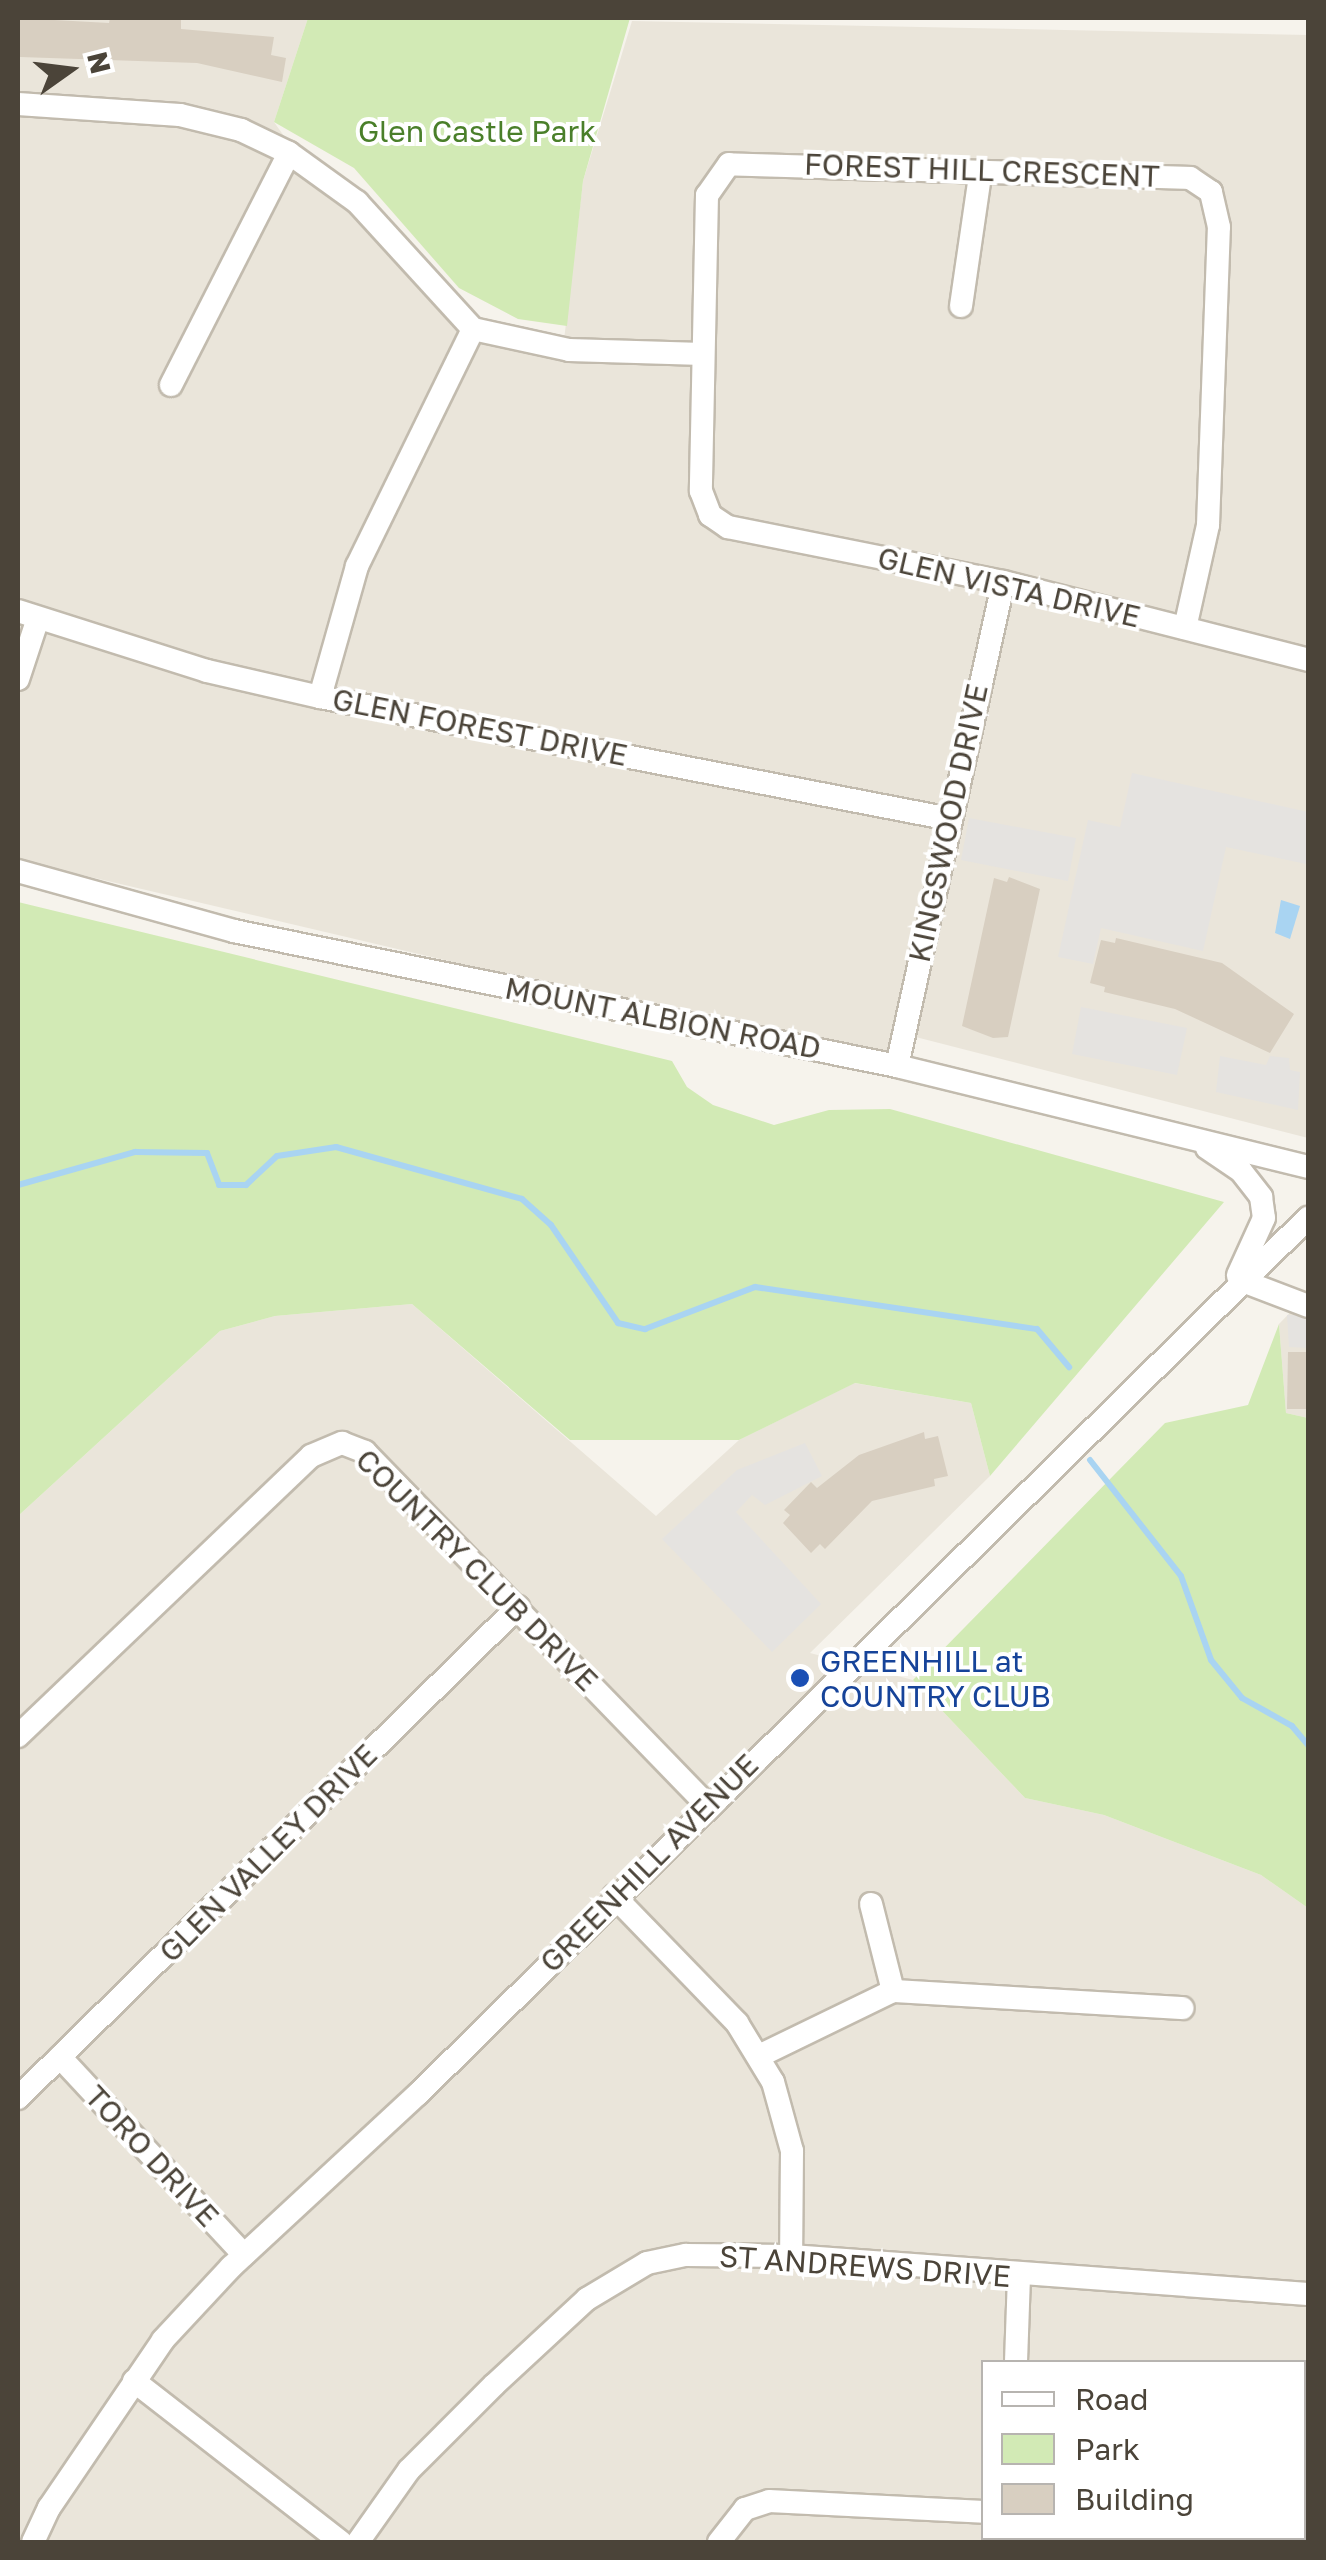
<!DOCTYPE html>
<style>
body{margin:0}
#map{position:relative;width:1326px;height:2560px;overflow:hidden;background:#f6f3ec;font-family:"Golos Text",sans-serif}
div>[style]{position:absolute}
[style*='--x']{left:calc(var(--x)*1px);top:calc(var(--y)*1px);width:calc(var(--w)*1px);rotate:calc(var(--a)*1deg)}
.residential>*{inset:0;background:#eae5da}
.green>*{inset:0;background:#d2eab5}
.parking>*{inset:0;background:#e5e3e0}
.water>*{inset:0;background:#a9d4f2}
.stream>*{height:6px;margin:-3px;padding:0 3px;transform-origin:3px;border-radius:3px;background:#a9d4f2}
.building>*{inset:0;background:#d8cfc1}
.roads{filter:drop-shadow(2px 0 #c2bbae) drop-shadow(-2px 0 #c2bbae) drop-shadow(0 2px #c2bbae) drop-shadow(0 -2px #c2bbae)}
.minor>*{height:22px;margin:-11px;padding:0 11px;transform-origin:11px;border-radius:11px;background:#fff}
.dots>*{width:28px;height:28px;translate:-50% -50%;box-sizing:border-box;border:5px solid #fff;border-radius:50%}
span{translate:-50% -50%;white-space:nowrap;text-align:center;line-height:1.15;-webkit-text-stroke:8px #fff;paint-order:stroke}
.park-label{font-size:30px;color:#4a7f2a}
.street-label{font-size:30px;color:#4b4439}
.transit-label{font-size:30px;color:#164399}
.left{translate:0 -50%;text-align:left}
.frame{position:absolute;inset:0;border:20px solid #4b4439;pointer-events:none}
.legend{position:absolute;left:981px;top:2360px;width:325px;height:180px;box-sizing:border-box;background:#fff;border:2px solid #b7b4b0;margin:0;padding:12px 18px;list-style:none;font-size:30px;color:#4b4439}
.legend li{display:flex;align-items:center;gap:20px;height:50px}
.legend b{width:50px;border:2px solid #b7b4b0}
.north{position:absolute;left:20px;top:20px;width:100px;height:100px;-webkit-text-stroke:8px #fff;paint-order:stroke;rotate:76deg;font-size:28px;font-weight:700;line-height:40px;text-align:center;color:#4b4439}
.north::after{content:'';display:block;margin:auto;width:35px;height:45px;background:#4b4439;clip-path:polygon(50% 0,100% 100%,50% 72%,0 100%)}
</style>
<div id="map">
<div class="residential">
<div style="clip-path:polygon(18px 18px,308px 18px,274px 122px,298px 156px,477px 324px,564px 340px,583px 181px,632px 21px,1308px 35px,1308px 1138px,904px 1034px,896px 1066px,18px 860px)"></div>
<div style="clip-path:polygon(1308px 1294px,1308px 1418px,1286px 1413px,1279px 1324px)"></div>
<div style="clip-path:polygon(evenodd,412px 1304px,656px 1516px,739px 1440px,854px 1383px,971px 1403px,990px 1476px,810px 1653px,913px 1680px,1025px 1798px,1104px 1815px,1261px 1875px,1308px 1908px,1308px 2542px,18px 2542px,18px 1516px,220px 1331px,275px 1316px,412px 1304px,984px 2362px,1304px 2362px,1304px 2538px,984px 2538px,984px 2362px)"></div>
</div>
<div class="green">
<div style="clip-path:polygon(308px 18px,630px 18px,583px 181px,567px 326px,518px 319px,459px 288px,354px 168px,274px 122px)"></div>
<div style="clip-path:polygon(18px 902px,672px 1061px,687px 1087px,713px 1105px,774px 1125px,829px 1110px,890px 1109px,1224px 1202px,990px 1476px,971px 1403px,855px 1383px,739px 1440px,570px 1440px,412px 1304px,275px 1316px,220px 1331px,18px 1516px)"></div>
<div style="clip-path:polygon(1279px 1324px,1286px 1413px,1308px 1418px,1308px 1908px,1261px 1875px,1104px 1815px,1025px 1798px,913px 1680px,1165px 1423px,1248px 1405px)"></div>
</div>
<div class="parking">
<div style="clip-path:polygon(1132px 773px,1308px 812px,1306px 864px,1226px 847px,1203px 951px,1101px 928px,1093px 964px,1058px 957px,1088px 820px,1120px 827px)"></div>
<div style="clip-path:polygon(969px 818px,1076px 838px,1068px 881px,961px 860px)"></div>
<div style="clip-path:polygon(1081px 1007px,1187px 1028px,1177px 1075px,1072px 1054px)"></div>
<div style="clip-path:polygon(1220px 1056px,1266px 1065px,1270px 1056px,1289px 1058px,1290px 1070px,1300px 1072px,1298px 1110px,1216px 1092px)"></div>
<div style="clip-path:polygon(1297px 1296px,1308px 1299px,1308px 1348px,1289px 1347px,1287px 1315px,1295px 1315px)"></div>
<div style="clip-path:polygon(805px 1443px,822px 1476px,765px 1505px,752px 1495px,736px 1512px,821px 1604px,772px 1652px,662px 1539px,737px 1470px)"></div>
</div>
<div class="water">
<div style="clip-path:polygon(1281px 900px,1300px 906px,1290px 939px,1275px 933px)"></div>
</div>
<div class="stream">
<div style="--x:18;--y:1185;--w:122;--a:-15.8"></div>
<div style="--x:135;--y:1152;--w:72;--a:0.8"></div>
<div style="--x:207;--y:1153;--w:34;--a:69"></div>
<div style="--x:219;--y:1185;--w:27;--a:0"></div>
<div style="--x:246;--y:1185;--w:42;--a:-43.1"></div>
<div style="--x:277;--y:1156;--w:60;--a:-8.7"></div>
<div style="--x:336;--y:1147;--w:193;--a:15.6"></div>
<div style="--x:522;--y:1199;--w:39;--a:42"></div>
<div style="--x:551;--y:1225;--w:119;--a:55.6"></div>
<div style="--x:618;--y:1323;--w:28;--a:13"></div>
<div style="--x:645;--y:1329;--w:118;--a:-20.9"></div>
<div style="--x:755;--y:1287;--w:285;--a:8.5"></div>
<div style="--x:1037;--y:1329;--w:50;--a:49.9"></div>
<div style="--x:1090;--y:1460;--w:147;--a:51.9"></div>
<div style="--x:1181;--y:1576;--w:89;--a:70.3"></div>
<div style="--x:1211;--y:1660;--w:49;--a:50.8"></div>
<div style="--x:1242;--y:1698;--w:57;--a:29.2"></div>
<div style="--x:1292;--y:1726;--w:25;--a:50"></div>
</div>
<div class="building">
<div style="clip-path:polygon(18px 18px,109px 23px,110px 18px,181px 18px,181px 29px,274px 37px,271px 55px,286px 58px,282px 82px,197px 63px,20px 57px)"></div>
<div style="clip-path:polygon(1009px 877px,1040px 889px,1008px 1037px,993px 1038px,962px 1026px,994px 878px,1007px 882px)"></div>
<div style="clip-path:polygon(1116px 938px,1222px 963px,1294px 1014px,1270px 1053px,1175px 1009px,1104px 992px,1105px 987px,1090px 983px,1101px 940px,1115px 943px)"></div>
<div style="clip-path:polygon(1288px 1352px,1308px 1352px,1308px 1409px,1287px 1409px)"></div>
<div style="clip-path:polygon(924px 1432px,925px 1439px,938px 1436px,948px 1476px,934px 1479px,935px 1486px,872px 1501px,825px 1549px,820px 1544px,811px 1553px,783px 1523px,790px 1515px,784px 1510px,811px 1482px,817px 1488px,859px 1455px)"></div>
</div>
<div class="roads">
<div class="minor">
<div style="--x:18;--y:104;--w:162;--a:3.9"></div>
<div style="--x:180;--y:115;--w:63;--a:13.8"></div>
<div style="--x:241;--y:130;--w:53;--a:25.6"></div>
<div style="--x:289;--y:153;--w:84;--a:35.8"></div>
<div style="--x:357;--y:202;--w:172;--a:47.6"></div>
<div style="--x:473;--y:329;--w:98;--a:12.3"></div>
<div style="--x:569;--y:350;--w:134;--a:1.7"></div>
<div style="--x:961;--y:306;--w:132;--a:-81.7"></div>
<div style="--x:171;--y:385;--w:260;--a:-63"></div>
<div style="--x:18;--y:611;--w:198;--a:17.6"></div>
<div style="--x:207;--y:671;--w:116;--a:13"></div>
<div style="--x:320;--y:697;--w:642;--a:10.96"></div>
<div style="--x:1185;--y:628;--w:106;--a:-77.4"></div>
<div style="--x:1208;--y:525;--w:298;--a:-87.9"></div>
<div style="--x:1219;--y:227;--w:36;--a:-103"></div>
<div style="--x:1211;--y:192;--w:25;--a:-146"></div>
<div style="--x:1190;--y:178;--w:461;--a:-178.3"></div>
<div style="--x:729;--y:164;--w:38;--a:125"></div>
<div style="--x:707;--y:195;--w:296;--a:91.2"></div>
<div style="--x:701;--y:491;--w:26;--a:69"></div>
<div style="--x:710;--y:515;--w:22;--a:34"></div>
<div style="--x:728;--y:527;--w:280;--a:11.3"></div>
<div style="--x:1003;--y:582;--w:315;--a:14.3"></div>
<div style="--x:18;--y:679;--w:64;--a:-71.8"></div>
<div style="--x:320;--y:697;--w:136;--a:-74.2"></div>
<div style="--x:357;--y:566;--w:264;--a:-63.9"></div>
<div style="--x:18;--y:871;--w:224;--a:15.5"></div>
<div style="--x:234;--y:931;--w:677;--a:11.51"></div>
<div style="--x:897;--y:1066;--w:423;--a:13.8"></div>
<div style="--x:897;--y:1066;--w:495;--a:-77.6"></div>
<div style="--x:1207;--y:1148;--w:41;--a:34.1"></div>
<div style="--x:1241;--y:1171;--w:33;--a:52"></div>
<div style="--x:1261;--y:1197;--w:21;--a:82"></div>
<div style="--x:1264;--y:1218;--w:63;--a:114.5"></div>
<div style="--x:1240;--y:1280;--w:73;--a:20.9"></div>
<div style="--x:18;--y:1736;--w:405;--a:-43.7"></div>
<div style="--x:311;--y:1456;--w:34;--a:-23"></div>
<div style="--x:342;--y:1443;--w:25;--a:21"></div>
<div style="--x:365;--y:1452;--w:490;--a:45.9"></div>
<div style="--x:614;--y:1896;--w:177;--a:45.9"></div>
<div style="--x:737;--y:2023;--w:69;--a:58.6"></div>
<div style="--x:773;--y:2082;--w:72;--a:74.6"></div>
<div style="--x:792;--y:2151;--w:105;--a:90.5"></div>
<div style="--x:871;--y:1904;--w:90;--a:75.8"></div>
<div style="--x:759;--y:2056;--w:149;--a:-25.9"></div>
<div style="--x:893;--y:1991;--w:290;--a:3.4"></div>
<div style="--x:60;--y:2057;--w:270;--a:47.1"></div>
<div style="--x:18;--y:2098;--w:701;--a:-44.48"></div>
<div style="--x:1016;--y:2362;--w:86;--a:-88"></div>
<div style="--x:134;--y:2381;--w:262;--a:37.9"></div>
<div style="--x:1304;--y:2536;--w:4;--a:0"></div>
<div style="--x:33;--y:2542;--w:38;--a:-65"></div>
<div style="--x:49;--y:2508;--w:203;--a:-55.8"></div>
<div style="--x:163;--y:2340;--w:100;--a:-47"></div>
<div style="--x:231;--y:2267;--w:255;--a:-42.8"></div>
<div style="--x:418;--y:2094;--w:1249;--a:-44.55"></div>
<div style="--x:358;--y:2542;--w:88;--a:-54.7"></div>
<div style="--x:409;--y:2470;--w:120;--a:-45"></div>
<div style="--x:494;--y:2385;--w:127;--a:-42.8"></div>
<div style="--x:587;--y:2299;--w:70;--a:-31"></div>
<div style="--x:647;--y:2263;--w:40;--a:-12"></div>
<div style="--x:686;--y:2255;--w:105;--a:0.5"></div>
<div style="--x:791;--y:2256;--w:518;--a:4.2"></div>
<div style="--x:719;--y:2542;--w:42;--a:-51.8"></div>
<div style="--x:745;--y:2509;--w:25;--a:-18"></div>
<div style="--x:769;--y:2501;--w:215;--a:2.9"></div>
<div style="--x:1139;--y:2542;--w:4;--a:-90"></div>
</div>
</div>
<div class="dots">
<div style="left:800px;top:1678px;background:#1a4fb4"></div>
</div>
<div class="park-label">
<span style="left:477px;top:131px">Glen Castle Park</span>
</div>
<div class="street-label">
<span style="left:982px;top:170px;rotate:2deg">FOREST HILL CRESCENT</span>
<span style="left:1009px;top:587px;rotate:13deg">GLEN VISTA DRIVE</span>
<span style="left:480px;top:727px;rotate:11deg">GLEN FOREST DRIVE</span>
<span style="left:948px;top:823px;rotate:-78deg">KINGSWOOD DRIVE</span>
<span style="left:663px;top:1018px;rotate:11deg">MOUNT ALBION ROAD</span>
<span style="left:477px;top:1570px;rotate:45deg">COUNTRY CLUB DRIVE</span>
<span style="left:268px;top:1853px;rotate:-45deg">GLEN VALLEY DRIVE</span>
<span style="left:649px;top:1863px;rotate:-45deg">GREENHILL AVENUE</span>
<span style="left:152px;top:2156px;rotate:47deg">TORO DRIVE</span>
<span style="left:865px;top:2266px;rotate:4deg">ST ANDREWS DRIVE</span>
</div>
<div class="transit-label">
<span class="left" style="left:820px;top:1678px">GREENHILL at<br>COUNTRY CLUB</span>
</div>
<div class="frame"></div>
<ul class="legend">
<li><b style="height:12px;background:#fff"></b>Road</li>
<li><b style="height:28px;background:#d2eab5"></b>Park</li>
<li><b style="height:28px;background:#d8cfc1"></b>Building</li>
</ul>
<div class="north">N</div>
</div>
